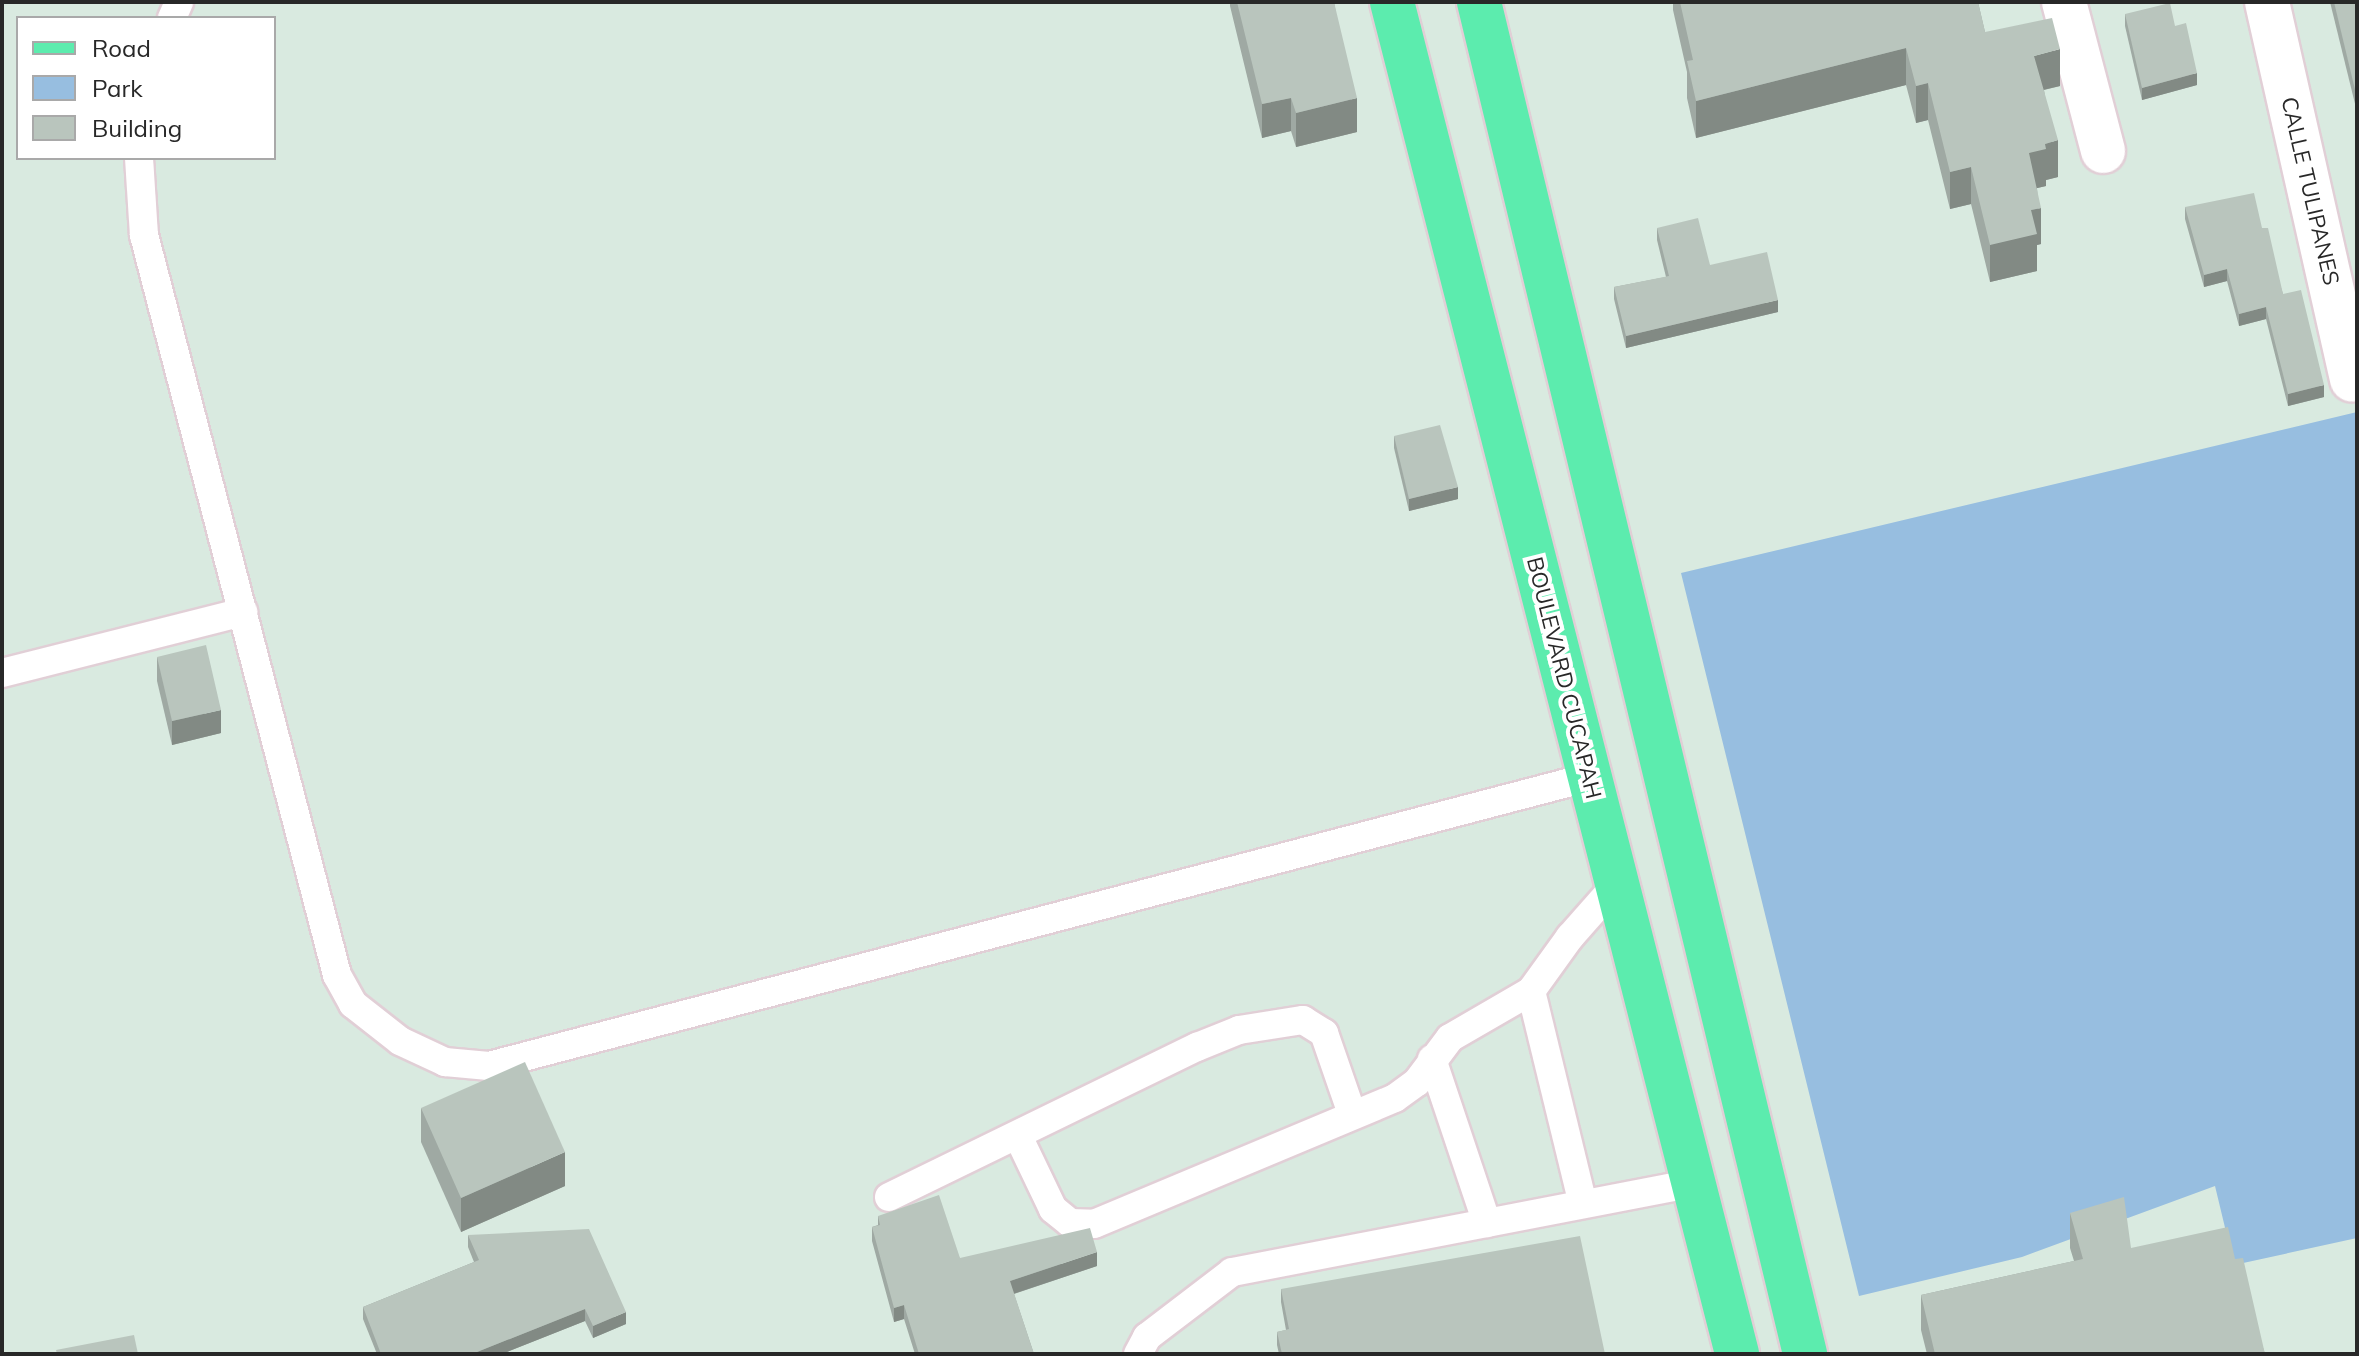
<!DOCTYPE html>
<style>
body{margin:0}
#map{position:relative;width:2359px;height:1356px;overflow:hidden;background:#d9eae0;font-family:Mulish,sans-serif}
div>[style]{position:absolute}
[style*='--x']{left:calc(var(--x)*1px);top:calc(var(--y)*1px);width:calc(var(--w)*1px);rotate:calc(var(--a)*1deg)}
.green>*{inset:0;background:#97bee0}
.roads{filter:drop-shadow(2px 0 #e1cfd6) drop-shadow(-2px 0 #e1cfd6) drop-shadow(0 2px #e1cfd6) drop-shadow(0 -2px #e1cfd6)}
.lane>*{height:28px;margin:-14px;padding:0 14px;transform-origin:14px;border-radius:14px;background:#fff}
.street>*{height:44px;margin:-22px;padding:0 22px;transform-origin:22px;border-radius:22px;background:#fff}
.secondary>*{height:44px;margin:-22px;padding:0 22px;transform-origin:22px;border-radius:22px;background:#fff}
.primary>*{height:44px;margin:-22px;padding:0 22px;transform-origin:22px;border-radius:22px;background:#5cecae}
.wall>*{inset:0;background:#9fa9a3}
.shaded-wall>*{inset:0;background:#828a84}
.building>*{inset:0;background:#b9c5bd}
span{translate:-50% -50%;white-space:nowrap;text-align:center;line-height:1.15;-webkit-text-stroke:8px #fff;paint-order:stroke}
.street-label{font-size:22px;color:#282828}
.frame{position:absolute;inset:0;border:4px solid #282828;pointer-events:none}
.legend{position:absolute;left:16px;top:16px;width:260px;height:144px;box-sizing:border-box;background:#fff;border:2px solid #a9a9a9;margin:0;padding:10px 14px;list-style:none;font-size:24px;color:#282828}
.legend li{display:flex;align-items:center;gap:16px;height:40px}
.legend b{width:40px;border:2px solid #a9a9a9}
</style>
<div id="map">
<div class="green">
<div style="clip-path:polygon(2357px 412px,2357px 1238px,2234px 1265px,2215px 1186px,2022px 1257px,1859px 1296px,1681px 573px)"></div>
</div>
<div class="roads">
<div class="lane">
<div style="--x:172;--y:18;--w:17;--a:-66"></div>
<div style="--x:139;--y:158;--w:77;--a:86.3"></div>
<div style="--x:144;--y:235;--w:765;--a:75.38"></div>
<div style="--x:337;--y:975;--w:33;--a:61"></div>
<div style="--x:353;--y:1004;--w:60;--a:38.2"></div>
<div style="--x:400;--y:1041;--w:50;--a:25"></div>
<div style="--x:445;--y:1062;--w:44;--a:5.2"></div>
<div style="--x:489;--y:1066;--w:1138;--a:-14.71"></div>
<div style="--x:2;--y:673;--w:249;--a:-14.2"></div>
<div style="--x:1531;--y:991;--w:219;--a:76.3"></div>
<div style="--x:1432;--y:1059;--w:173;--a:71.5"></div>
<div style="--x:1018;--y:1136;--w:81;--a:64.4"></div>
<div style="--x:1053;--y:1209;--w:22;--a:39"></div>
<div style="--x:1070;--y:1223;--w:24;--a:2"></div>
<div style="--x:1094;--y:1224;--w:326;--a:-22.7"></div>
<div style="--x:1395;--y:1098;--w:27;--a:-36"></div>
<div style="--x:1417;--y:1082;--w:55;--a:-53.1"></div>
<div style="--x:1450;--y:1038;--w:94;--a:-30.1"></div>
<div style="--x:1531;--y:991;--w:67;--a:-54.2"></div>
<div style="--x:1570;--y:937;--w:68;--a:-48.6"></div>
<div style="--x:889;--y:1197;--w:343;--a:-26"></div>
<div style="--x:1197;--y:1047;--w:45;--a:-22"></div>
<div style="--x:1239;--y:1030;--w:65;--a:-8.9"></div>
<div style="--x:1303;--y:1020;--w:25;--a:32"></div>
<div style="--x:1324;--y:1033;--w:86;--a:70.9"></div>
<div style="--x:1138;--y:1354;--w:19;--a:-62"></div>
<div style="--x:1147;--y:1337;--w:107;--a:-37.4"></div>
<div style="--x:1232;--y:1272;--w:470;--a:-10.9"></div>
</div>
<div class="street">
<div style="--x:2064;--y:2;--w:154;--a:75.3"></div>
</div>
<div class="secondary">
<div style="--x:2267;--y:2;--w:387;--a:77.3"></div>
</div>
<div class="primary">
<div style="--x:1392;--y:2;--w:1395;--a:75.68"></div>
<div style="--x:1479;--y:2;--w:1391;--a:76.44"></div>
</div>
</div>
<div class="wall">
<div style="clip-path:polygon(1230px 2px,1334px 2px,1357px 132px,1296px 147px,1291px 131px,1262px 138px,1230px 6px)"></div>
<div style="clip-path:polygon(1673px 2px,1978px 2px,1985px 32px,2060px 86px,2044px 90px,2058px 177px,2046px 180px,2046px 186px,2037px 188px,2041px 244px,2037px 245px,2037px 271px,1990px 282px,1971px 204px,1950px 209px,1928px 120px,1916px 123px,1906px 85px,1696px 138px,1687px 98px,1687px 72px,1673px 10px)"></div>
<div style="clip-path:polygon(2330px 2px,2357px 2px,2357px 112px)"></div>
<div style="clip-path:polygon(2125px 14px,2175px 26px,2197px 85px,2142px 100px,2125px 26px)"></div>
<div style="clip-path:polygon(2185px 207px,2262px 228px,2283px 294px,2324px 397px,2288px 406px,2266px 319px,2239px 326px,2227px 281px,2204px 287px,2185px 219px)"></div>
<div style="clip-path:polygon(1657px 228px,1710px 265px,1778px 312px,1626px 348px,1614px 299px,1614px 287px,1666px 277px,1657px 240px)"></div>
<div style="clip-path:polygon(1394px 436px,1458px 499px,1409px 511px,1394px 448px)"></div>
<div style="clip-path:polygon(157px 657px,221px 733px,172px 745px,157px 681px)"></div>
<div style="clip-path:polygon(421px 1108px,565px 1186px,461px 1232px,421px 1142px)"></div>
<div style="clip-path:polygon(2070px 1213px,2131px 1248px,2235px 1259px,2265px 1354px,1927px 1354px,1921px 1330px,1921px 1295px,2074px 1261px,2070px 1248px)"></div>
<div style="clip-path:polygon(878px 1216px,960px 1258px,1097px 1266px,1014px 1294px,1034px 1354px,915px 1354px,904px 1319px,894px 1322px,872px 1241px,872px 1227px,878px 1225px)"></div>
<div style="clip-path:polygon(468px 1235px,626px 1324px,593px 1338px,585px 1321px,502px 1354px,377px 1354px,363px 1319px,363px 1307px,474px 1262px,468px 1247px)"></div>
<div style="clip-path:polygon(1281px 1289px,1605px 1354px,1279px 1354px,1277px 1345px,1277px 1332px,1286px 1330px,1281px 1302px)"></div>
</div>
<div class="shaded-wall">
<div style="clip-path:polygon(1906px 48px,1906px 85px,1696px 138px,1696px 101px)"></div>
<div style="clip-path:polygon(2060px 49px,2060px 86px,2034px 92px,2034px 56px)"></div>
<div style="clip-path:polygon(2197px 73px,2197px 85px,2142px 100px,2142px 88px)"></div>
<div style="clip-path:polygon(1928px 83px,1928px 120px,1916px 123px,1916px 86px)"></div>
<div style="clip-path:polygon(1291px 98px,1291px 131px,1262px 138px,1262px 104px)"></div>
<div style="clip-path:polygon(1357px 98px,1357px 132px,1296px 147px,1296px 113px)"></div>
<div style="clip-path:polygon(2058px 140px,2058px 177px,2046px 180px,2046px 186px,2029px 190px,2029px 153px,2045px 144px)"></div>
<div style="clip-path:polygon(1971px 167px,1971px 204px,1950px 209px,1950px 172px)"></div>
<div style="clip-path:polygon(2041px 208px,2041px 244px,2037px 245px,2037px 271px,1990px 282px,1990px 245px,2031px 210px)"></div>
<div style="clip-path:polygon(2227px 269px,2227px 281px,2204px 287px,2204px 275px)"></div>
<div style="clip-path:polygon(1778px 300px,1778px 312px,1626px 348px,1626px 336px)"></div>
<div style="clip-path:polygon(2266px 307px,2266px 319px,2239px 326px,2239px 314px)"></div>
<div style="clip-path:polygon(2324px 385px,2324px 397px,2288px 406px,2288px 394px)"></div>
<div style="clip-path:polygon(1458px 487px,1458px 499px,1409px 511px,1409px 499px)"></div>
<div style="clip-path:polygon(221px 710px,221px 733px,172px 745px,172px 721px)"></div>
<div style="clip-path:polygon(565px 1152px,565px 1186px,461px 1232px,461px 1198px)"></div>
<div style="clip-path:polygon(1097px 1252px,1097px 1266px,1010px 1295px,1010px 1281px)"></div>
<div style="clip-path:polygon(904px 1305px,904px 1319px,894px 1322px,894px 1308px)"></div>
<div style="clip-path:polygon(585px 1309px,585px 1321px,502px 1354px,472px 1354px)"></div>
<div style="clip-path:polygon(626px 1312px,626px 1324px,593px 1338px,593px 1326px)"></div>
</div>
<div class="building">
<div style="clip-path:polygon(1237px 2px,1334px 2px,1357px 98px,1296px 113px,1291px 98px,1262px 104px)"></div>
<div style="clip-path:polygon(1680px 2px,1978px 2px,1985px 32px,2052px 18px,2060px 49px,2034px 56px,2058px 140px,2045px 144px,2046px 149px,2029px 153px,2041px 208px,2031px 210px,2037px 234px,1990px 245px,1971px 167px,1950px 172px,1928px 83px,1916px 86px,1906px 48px,1696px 101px,1687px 61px,1693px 60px)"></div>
<div style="clip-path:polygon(2334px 2px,2357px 2px,2357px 98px)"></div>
<div style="clip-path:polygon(2170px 3px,2175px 26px,2186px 23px,2197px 73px,2142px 88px,2125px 14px)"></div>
<div style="clip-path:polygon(2254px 193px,2262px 228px,2268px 228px,2283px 294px,2301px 290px,2324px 385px,2288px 394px,2266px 307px,2239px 314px,2227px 269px,2204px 275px,2185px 207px)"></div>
<div style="clip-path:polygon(1698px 218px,1710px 265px,1767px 252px,1778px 300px,1626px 336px,1614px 287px,1669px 276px,1657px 228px)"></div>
<div style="clip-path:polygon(1440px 425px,1458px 487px,1409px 499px,1394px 436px)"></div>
<div style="clip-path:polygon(206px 645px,221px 710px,172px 721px,157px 657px)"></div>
<div style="clip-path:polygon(525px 1062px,565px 1152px,461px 1198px,421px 1108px)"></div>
<div style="clip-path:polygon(939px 1195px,960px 1258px,1090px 1228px,1097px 1252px,1010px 1281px,1034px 1354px,919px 1354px,904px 1305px,894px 1308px,872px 1227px,880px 1225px,878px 1216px)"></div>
<div style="clip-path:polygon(2124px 1197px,2131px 1248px,2228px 1227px,2235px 1259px,2243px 1258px,2265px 1354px,1935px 1354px,1921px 1295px,2083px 1259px,2070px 1213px)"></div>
<div style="clip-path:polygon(589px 1229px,626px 1312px,593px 1326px,585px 1309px,472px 1354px,381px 1354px,363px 1307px,479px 1260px,468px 1235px)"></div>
<div style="clip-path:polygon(1580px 1236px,1605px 1354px,1282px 1354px,1277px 1332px,1289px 1329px,1281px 1289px)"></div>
<div style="clip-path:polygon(134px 1335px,138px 1354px,57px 1354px,56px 1350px)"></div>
</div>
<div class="street-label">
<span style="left:2310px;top:191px;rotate:77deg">CALLE TULIPANES</span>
<span style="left:1564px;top:678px;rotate:76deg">BOULEVARD CUCAPAH</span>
</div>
<div class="frame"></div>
<ul class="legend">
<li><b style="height:10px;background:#5cecae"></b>Road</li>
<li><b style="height:22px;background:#97bee0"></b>Park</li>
<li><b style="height:22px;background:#b9c5bd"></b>Building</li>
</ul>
</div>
